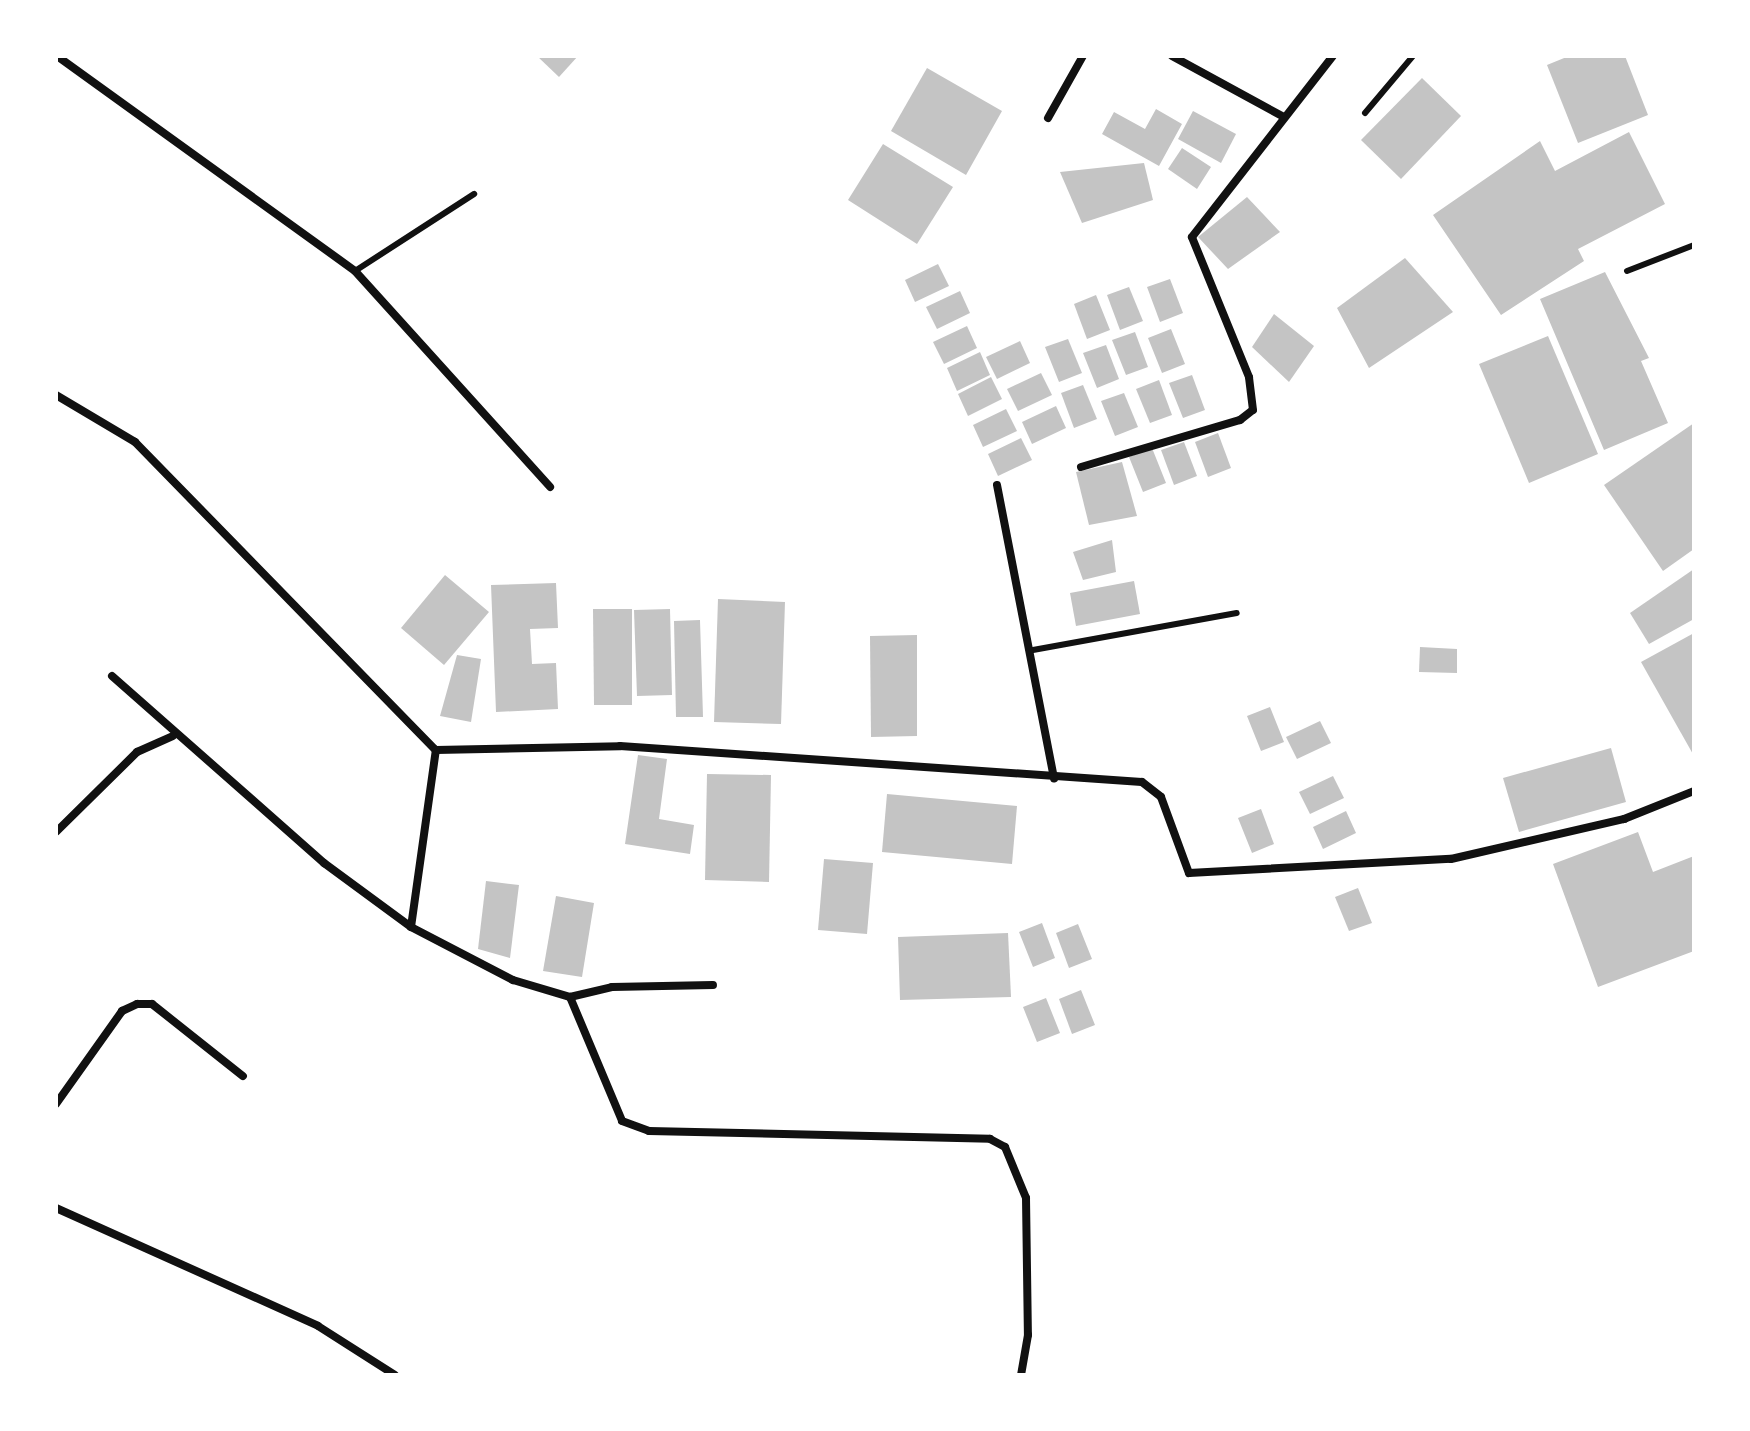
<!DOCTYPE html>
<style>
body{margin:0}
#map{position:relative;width:1750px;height:1431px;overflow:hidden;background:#fff;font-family:"Fira Sans",sans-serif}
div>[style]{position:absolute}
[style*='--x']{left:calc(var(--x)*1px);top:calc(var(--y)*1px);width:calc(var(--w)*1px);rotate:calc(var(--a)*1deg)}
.building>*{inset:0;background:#c4c4c4}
.service>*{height:6px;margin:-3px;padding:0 3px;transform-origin:3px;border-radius:3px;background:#111}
.minor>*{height:8px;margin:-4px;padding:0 4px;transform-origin:4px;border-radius:4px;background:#111}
span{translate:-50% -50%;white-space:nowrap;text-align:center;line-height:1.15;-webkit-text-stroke:8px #fff;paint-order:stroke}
.frame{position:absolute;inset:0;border:58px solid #fff;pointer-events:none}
</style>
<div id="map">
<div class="building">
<div style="clip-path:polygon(537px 56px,578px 56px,559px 77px)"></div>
<div style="clip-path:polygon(1569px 56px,1625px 56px,1648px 115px,1578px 143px,1547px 65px)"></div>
<div style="clip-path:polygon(927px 68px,1002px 111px,966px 175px,891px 131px)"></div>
<div style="clip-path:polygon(1422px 78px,1461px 116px,1401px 179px,1361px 140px)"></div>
<div style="clip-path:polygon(1156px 109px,1182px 124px,1159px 166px,1102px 134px,1114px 112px,1145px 129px)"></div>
<div style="clip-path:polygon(1193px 111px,1236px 134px,1221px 163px,1178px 139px)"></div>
<div style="clip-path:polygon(1629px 132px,1665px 204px,1578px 249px,1584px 261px,1501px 315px,1433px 215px,1540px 141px,1555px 171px)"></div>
<div style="clip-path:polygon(883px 144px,953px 187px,917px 244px,848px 200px)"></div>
<div style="clip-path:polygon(1182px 148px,1211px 167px,1197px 189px,1168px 169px)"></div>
<div style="clip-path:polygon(1144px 163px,1153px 200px,1082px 223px,1060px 172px)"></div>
<div style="clip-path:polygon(1247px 197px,1280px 232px,1228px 269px,1198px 237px)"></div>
<div style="clip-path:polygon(1405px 258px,1453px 312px,1369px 368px,1337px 308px)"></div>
<div style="clip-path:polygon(938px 264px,949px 286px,915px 302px,905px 280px)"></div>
<div style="clip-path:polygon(1605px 272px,1649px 358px,1641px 361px,1668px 423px,1604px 450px,1540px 299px)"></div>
<div style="clip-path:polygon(1170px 279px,1183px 313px,1160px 322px,1147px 287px)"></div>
<div style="clip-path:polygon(1129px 287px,1143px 321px,1120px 330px,1107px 295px)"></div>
<div style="clip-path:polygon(960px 291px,970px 313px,937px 329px,926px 307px)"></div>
<div style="clip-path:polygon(1096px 295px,1110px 330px,1087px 339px,1074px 304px)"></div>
<div style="clip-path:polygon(1274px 314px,1314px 346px,1289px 382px,1252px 347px)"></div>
<div style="clip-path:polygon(967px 326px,977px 348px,944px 364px,933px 342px)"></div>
<div style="clip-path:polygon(1171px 329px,1185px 364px,1162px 373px,1148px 338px)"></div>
<div style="clip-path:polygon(1135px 332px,1148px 367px,1126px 375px,1112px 340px)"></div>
<div style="clip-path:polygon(1548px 336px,1598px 454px,1529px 483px,1479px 364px)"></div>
<div style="clip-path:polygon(1068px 339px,1082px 373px,1059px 382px,1045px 347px)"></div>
<div style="clip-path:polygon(1020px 341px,1030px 363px,997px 379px,986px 357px)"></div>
<div style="clip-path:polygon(1106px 345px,1119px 379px,1097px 388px,1083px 353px)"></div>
<div style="clip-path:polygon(980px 352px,990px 375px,957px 391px,947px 368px)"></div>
<div style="clip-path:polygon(1041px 373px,1052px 395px,1018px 411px,1007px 389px)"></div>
<div style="clip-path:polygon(1192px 375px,1205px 410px,1183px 418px,1169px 383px)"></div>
<div style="clip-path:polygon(991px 377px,1002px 399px,968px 416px,958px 394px)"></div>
<div style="clip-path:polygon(1159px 380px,1172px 415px,1150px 423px,1136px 389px)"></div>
<div style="clip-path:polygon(1083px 385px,1097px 419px,1074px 428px,1061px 393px)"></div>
<div style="clip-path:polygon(1124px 393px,1138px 427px,1115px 436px,1101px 401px)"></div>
<div style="clip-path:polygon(1056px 406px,1066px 428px,1032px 444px,1022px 422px)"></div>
<div style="clip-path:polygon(1006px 409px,1017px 431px,983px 447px,973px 425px)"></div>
<div style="clip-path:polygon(1694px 423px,1694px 549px,1663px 571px,1604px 485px)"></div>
<div style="clip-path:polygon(1218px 433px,1231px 468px,1208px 477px,1195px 442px)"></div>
<div style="clip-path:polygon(1021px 438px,1032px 460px,998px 476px,988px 454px)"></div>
<div style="clip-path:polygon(1184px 442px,1197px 476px,1174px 485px,1161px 450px)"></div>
<div style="clip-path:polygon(1152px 448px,1166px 483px,1143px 492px,1129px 457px)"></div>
<div style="clip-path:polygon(1122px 462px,1137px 516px,1089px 525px,1076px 472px)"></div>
<div style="clip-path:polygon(1112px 540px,1116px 572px,1083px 580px,1073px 552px)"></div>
<div style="clip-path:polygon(1694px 569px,1694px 619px,1649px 644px,1630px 613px)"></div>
<div style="clip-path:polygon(445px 575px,489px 612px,444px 665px,401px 628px)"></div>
<div style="clip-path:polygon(1134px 581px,1140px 614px,1076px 626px,1070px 593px)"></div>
<div style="clip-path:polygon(556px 583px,558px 628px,530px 629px,532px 664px,556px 663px,558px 709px,496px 712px,491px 585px)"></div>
<div style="clip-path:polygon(718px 599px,785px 602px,781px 724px,714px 722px)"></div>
<div style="clip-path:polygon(593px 609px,632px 609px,632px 705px,594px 705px)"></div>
<div style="clip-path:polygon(670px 609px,672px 695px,637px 696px,634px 610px)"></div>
<div style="clip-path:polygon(700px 620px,703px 717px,676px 717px,674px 621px)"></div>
<div style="clip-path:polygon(1694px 633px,1694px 756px,1641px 662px)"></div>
<div style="clip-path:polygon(917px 635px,917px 736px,871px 737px,870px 636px)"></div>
<div style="clip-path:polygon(1420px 647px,1457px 649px,1457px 673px,1419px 672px)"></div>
<div style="clip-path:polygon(457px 655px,481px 659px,471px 722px,440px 716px)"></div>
<div style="clip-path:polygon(1270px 707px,1284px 742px,1261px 751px,1247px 716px)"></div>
<div style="clip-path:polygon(1320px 721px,1331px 743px,1297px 759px,1286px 737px)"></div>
<div style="clip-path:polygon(1611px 748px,1626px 802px,1519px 832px,1503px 778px)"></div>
<div style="clip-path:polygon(638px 755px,667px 759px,659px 819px,694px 825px,690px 854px,625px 844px)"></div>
<div style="clip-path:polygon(707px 774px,771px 775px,769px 882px,705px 880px)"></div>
<div style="clip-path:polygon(1333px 776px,1344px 798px,1310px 814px,1299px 792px)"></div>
<div style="clip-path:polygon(887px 794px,1017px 806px,1012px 864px,882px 852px)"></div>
<div style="clip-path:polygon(1261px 809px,1274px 844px,1252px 853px,1238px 818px)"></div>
<div style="clip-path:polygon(1346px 811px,1356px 833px,1323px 849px,1313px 827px)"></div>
<div style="clip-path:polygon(1638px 832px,1653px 872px,1694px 856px,1694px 951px,1598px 987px,1553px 864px)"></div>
<div style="clip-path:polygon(824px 859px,873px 863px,867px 934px,818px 930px)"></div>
<div style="clip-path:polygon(486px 881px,519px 885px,510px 958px,478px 949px)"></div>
<div style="clip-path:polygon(1358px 888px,1372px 923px,1349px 931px,1335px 897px)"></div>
<div style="clip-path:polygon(556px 896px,594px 903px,582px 977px,543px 971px)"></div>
<div style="clip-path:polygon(1042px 923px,1055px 958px,1033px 967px,1019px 932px)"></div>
<div style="clip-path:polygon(1078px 924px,1092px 959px,1069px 968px,1056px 933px)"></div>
<div style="clip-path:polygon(1008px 933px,1011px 997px,900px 1000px,898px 937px)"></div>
<div style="clip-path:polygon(1081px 990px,1095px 1025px,1072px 1034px,1059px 999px)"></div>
<div style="clip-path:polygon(1046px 998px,1060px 1033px,1037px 1042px,1023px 1007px)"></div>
</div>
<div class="service">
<div style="--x:1365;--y:113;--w:75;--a:-49.9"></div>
<div style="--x:355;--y:271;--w:142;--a:-32.9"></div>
<div style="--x:1627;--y:271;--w:72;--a:-21.2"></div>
<div style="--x:1033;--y:650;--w:207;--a:-10.3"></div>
</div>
<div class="minor">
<div style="--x:57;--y:56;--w:367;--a:35.8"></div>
<div style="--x:355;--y:271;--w:291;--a:47.9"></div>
<div style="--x:1172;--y:56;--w:128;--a:28.6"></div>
<div style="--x:1048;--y:118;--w:71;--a:-60.6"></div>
<div style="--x:56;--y:395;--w:92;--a:30.7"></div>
<div style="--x:135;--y:442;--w:431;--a:45.7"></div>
<div style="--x:436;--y:750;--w:184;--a:-1.2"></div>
<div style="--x:620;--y:746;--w:523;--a:3.95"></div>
<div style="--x:1142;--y:782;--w:24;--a:38"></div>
<div style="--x:1161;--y:797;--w:81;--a:69.8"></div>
<div style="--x:1189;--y:873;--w:262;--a:-3.1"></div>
<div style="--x:1451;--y:859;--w:178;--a:-13"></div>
<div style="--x:1624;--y:819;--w:75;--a:-21.8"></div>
<div style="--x:1081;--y:467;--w:166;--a:-16.5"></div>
<div style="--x:1240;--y:420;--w:16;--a:-38"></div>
<div style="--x:1253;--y:410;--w:33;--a:-97"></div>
<div style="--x:1249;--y:377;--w:151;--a:-112.2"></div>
<div style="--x:1192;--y:237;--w:229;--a:-52.1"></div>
<div style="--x:997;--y:485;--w:299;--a:79"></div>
<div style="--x:112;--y:676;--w:283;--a:41.4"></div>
<div style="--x:324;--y:863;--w:108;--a:36.3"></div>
<div style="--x:411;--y:927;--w:115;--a:27.5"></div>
<div style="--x:513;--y:980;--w:59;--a:16.6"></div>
<div style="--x:570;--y:997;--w:43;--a:-13.4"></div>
<div style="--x:612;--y:987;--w:101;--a:-1.1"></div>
<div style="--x:56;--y:832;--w:114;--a:-44.6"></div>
<div style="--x:137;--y:752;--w:39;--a:-24"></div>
<div style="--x:411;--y:927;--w:179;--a:-82"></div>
<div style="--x:570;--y:997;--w:134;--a:67.2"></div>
<div style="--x:622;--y:1121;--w:29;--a:20"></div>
<div style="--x:649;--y:1131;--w:341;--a:1.3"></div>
<div style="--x:990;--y:1139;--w:17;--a:28"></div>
<div style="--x:1005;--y:1147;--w:55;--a:67.6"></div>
<div style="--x:1026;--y:1198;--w:137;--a:89.2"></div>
<div style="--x:1028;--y:1335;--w:41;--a:99.9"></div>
<div style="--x:56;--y:1104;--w:114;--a:-54.6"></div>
<div style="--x:122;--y:1011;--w:17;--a:-25"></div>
<div style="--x:137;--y:1004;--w:15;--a:0"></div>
<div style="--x:152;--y:1004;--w:116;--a:38.4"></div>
<div style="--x:56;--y:1208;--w:287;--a:24.2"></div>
<div style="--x:318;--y:1326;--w:91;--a:32.5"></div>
</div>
<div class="frame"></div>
</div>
